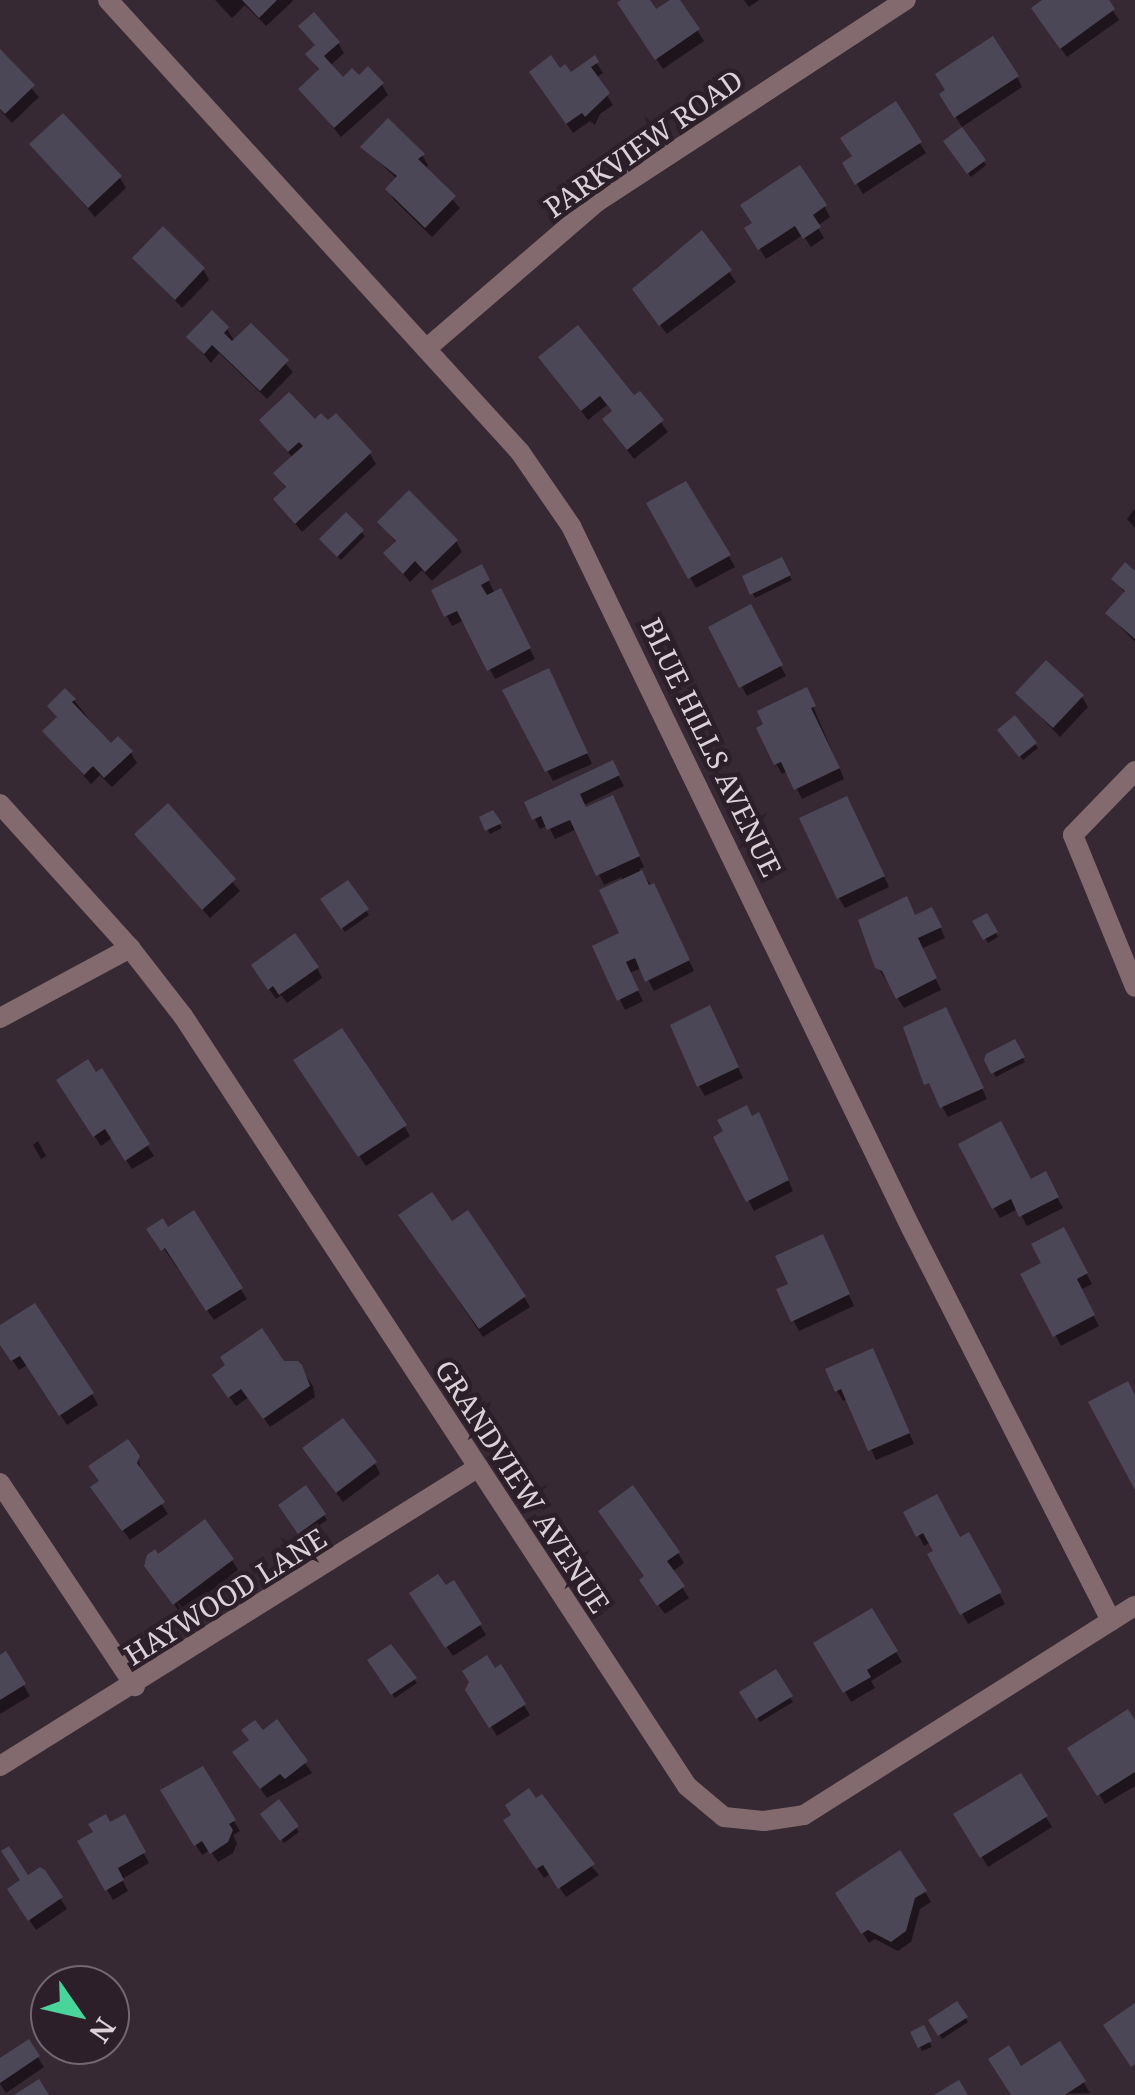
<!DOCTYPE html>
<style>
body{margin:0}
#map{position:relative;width:1135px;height:2095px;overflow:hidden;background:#372933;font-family:"Noto Serif",serif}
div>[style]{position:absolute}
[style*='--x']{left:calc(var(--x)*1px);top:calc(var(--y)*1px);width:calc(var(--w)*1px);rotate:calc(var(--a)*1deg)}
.shadow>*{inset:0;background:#0007}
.building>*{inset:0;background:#4c4756}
.street>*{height:20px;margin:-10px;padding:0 10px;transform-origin:10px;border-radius:10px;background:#836a6e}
span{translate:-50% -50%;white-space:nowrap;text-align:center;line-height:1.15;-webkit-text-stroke:9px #2c1f29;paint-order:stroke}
.street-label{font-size:28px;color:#dbd2d8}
.north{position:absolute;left:30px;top:1965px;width:100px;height:100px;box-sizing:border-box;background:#2c1f29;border:2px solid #72676f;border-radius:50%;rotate:124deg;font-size:28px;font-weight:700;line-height:40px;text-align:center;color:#dbd2d8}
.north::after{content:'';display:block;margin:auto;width:35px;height:45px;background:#49d49c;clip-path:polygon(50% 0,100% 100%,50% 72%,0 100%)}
</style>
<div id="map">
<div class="shadow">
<div style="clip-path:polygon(215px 0,292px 0,293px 1px,266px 26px,245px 5px,232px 18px)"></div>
<div style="clip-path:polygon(625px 0,647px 0,655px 13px,677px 0,704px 41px,663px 69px,626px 14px)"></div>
<div style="clip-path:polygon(744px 0,759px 0,749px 7px)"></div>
<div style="clip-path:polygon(1047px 0,1106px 0,1119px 20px,1067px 57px,1040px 19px)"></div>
<div style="clip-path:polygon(301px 27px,338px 43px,344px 53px,330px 66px,343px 81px,359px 79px,382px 85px,388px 95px,341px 137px,301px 89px,320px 72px,308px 55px,317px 47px)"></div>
<div style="clip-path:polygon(0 53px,39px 97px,12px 123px,0 110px)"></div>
<div style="clip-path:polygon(594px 59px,603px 73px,596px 78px,613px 105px,600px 114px,595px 125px,590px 121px,573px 133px,538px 82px,570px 75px)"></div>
<div style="clip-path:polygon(1017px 77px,1022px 87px,962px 127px,942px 95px)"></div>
<div style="clip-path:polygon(895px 105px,926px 153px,863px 194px,845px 164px)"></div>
<div style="clip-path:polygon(961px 130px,986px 165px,971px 177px,946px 142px)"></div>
<div style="clip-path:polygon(32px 144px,120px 178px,126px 188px,95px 217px)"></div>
<div style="clip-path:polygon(363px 147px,422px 155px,428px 165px,425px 169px,460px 208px,432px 237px,394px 200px,388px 189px,397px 179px)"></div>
<div style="clip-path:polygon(824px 206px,830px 217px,817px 226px,824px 238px,811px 247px,803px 235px,766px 259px,747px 229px)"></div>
<div style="clip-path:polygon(702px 233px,736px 282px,667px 334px,641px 300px,658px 272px,656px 268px)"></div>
<div style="clip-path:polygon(135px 258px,203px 269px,209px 280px,182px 308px)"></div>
<div style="clip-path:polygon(251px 326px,293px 372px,267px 399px,219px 353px,211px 363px,189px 337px,227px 329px,235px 342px)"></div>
<div style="clip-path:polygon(541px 358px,634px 399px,640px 394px,668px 432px,634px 459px,611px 430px,614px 413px,607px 405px,588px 420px)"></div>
<div style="clip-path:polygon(262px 421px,315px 422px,370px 454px,376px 464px,302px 532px,276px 500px,287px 490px,276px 474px,293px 458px)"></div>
<div style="clip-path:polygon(650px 504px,701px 506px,735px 567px,696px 588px)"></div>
<div style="clip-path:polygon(1135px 508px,1135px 528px,1127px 519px)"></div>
<div style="clip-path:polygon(346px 516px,365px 536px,341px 560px,324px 543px)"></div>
<div style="clip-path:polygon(380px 522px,456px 541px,462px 552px,432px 581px,422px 570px,410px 582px,386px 554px,397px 544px)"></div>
<div style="clip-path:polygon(781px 560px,792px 580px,755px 598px,745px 578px)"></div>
<div style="clip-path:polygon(1135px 576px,1135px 642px,1108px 614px,1126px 594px,1114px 579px)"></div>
<div style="clip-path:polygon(487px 577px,495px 594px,506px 602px,535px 659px,495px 679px,464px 620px,452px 626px,434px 591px)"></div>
<div style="clip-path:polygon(750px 608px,786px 676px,747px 696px,711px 628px)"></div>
<div style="clip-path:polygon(554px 682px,592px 764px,553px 781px,505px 691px)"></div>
<div style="clip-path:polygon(806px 690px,844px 779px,802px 799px,788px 771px,782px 774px,776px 764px)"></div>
<div style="clip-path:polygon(1018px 693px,1082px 697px,1088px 707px,1060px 737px)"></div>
<div style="clip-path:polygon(74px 700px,111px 747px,131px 753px,137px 763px,112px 787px,100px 775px,91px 784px,45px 732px,58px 719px,50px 706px)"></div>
<div style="clip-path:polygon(1003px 735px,1035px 744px,1038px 748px,1023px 760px)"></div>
<div style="clip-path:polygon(612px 764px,624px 786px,584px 805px,586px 810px,617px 808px,644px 867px,639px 869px,659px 896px,694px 971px,654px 991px,642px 968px,629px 973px,643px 1001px,625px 1010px,620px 1000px,622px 877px,604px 885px,577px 829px,555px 839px,548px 825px,540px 829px,535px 819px)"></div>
<div style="clip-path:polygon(168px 807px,240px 891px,210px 918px,143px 844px)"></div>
<div style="clip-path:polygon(852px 809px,889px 887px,845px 908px,839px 898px)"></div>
<div style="clip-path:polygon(492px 813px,502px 828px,490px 834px,482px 818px)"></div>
<div style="clip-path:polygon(347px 883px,369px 915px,345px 932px,324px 900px)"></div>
<div style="clip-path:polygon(986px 916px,998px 937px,988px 943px,976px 922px)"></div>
<div style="clip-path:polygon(915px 918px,937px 920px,945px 938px,921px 949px,941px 990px,904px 1008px,877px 966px)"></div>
<div style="clip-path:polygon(317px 968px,322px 978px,287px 1003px,281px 995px,276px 999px,260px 976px)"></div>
<div style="clip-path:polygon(715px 1018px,743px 1078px,705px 1096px,699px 1086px)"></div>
<div style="clip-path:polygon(951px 1021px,987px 1099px,948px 1117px,912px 1051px)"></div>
<div style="clip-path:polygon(1014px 1042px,1025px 1062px,996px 1077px,987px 1061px)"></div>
<div style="clip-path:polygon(302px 1071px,404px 1126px,410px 1136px,366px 1166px)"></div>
<div style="clip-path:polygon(101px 1072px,154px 1156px,132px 1169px,112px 1138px,101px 1146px,65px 1091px)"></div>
<div style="clip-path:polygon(751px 1119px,764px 1125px,793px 1191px,754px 1211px,716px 1138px)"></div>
<div style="clip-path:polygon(38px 1141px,46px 1156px,41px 1159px,33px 1145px)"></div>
<div style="clip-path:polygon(1045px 1175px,1063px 1208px,1027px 1226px,1018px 1209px,1000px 1218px,994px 1208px)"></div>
<div style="clip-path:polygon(193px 1213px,247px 1299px,214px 1320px,150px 1229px,167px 1230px)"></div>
<div style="clip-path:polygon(408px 1226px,524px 1297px,530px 1307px,483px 1337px)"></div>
<div style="clip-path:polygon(1063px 1230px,1092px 1284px,1080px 1290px,1099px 1326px,1061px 1346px,1024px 1275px,1044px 1264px)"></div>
<div style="clip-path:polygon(828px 1248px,854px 1306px,799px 1331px,793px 1320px,791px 1285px)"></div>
<div style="clip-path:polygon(0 1328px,92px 1394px,98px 1405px,67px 1425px,27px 1365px,19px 1370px,0 1342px)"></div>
<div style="clip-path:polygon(878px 1362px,914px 1444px,876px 1460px,848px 1399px,843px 1401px,837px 1391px)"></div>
<div style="clip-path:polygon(297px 1363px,313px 1386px,315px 1397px,270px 1427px,249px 1397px,236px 1406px,221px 1385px)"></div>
<div style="clip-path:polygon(138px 1457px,142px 1474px,168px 1514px,130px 1540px,100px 1498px)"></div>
<div style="clip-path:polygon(311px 1459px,375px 1464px,380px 1474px,343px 1502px)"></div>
<div style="clip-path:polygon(305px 1489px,327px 1520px,302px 1537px,281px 1506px)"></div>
<div style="clip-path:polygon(907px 1513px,959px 1540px,968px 1535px,1005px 1604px,968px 1624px,930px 1555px,936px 1552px,931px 1542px,924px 1546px)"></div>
<div style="clip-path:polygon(607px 1522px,678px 1553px,684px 1563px,672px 1572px,689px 1598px,665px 1614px,648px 1591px,647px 1577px)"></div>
<div style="clip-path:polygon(158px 1558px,232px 1560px,238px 1570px,181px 1614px,154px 1577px)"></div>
<div style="clip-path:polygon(418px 1604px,480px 1625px,486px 1635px,453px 1656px)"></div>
<div style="clip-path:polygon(871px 1611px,902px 1662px,871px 1681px,875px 1688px,851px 1702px,817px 1644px)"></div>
<div style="clip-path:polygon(391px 1647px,417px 1683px,395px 1698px,371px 1661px)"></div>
<div style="clip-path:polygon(5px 1655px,30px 1696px,0 1714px,0 1658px)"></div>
<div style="clip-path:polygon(500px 1667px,530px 1715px,497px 1736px,468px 1690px)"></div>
<div style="clip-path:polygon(775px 1672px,793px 1702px,760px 1722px,742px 1693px)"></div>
<div style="clip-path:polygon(276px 1722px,312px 1773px,267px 1798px,242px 1763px)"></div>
<div style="clip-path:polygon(1135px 1725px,1135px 1786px,1105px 1804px,1071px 1748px)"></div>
<div style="clip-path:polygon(202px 1769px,240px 1831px,233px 1835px,237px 1843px,233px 1853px,218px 1862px,210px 1850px,202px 1855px,163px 1791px)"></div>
<div style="clip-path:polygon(1021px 1776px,1052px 1827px,988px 1867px,956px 1815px)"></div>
<div style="clip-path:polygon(535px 1802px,599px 1875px,566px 1897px,550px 1874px,544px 1878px,512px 1831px)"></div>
<div style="clip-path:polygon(279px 1803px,299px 1832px,284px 1843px,263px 1815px)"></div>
<div style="clip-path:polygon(124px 1818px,149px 1863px,122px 1879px,128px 1891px,113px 1900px,80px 1842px)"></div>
<div style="clip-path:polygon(43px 1872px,67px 1909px,36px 1930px,16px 1900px,23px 1881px)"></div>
<div style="clip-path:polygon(925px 1892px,931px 1902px,920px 1909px,911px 1942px,898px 1951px,875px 1939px,869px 1943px,838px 1894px)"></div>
<div style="clip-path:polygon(957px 2004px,968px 2022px,942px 2039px,931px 2021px)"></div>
<div style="clip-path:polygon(923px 2028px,932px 2047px,922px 2051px,913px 2033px)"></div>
<div style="clip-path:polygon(28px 2042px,44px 2067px,6px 2093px,0 2084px,0 2061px)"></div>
<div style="clip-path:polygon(1060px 2045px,1090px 2093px,1013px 2095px,1021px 2069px)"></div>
</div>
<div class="building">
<div style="clip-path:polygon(242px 0,277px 0,259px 18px)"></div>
<div style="clip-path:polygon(621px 0,650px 0,656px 9px,670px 0,680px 0,700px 29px,655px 60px,617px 3px)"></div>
<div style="clip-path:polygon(1042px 0,1109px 0,1115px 9px,1060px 49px,1031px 8px)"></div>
<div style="clip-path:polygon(314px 12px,340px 42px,324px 56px,343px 77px,352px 68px,359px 75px,368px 66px,384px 83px,334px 128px,298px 89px,319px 69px,305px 54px,315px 45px,298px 26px)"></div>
<div style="clip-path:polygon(993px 36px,1019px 76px,954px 118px,939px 94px,945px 90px,935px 74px)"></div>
<div style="clip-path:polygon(0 49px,35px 85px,5px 114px,0 109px)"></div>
<div style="clip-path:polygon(551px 55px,560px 68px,565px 64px,571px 72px,595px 55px,599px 62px,591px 67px,610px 93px,585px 117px,582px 113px,566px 124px,529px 72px)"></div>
<div style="clip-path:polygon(896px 101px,922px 142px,855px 185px,842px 163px,852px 156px,840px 138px)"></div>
<div style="clip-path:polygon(63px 113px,122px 176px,88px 208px,29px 144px)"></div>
<div style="clip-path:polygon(388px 118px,425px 154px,418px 159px,456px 196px,425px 228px,385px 189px,397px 176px,360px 147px)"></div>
<div style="clip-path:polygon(962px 127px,986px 160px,967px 174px,943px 141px)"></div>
<div style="clip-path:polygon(800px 165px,827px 205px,813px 215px,821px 227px,803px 239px,795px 226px,758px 250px,744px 228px,752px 223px,740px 205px)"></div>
<div style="clip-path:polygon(163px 226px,205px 268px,175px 300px,132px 258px)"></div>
<div style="clip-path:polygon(702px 230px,732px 270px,659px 326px,632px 289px)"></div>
<div style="clip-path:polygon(212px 310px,229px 327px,224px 333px,232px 341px,251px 323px,289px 360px,260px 391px,212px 345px,204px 354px,186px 337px)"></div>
<div style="clip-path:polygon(578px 325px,634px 395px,640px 391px,664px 420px,627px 450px,602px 419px,612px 411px,600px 396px,581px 411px,538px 357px)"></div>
<div style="clip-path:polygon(289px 392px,315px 419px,321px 413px,328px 420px,336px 413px,372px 452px,295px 524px,273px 499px,286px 487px,273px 473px,303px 446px,299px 442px,288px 452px,259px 420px)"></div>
<div style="clip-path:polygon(686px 481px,731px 555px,688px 579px,646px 503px)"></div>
<div style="clip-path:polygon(409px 490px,458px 540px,425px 572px,415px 561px,403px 574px,383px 553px,396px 541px,377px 522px)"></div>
<div style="clip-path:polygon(346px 512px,364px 530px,337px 557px,319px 539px)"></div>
<div style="clip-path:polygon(782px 557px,791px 575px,750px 595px,742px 576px)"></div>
<div style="clip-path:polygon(1125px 562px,1135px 571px,1135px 639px,1105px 613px,1125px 591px,1111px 579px)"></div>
<div style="clip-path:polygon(482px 564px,490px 580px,481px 585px,487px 595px,501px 588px,531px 648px,487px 671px,457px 611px,444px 617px,431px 590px)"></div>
<div style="clip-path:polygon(751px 604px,783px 665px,739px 688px,708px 627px)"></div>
<div style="clip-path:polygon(1046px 660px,1084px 695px,1053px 728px,1015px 693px)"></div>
<div style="clip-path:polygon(549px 668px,588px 753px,545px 772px,502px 690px)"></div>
<div style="clip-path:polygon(807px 687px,816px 706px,811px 708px,840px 768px,794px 790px,781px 762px,774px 765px,756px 728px,763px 724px,757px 711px)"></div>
<div style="clip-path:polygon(65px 688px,76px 699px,72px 702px,111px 743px,118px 736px,133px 751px,104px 778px,93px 766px,84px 775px,42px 731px,57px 717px,47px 706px)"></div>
<div style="clip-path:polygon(1015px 715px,1037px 743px,1019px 757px,997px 730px)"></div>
<div style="clip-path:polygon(613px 760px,620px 775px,580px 794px,586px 807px,613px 795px,640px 856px,596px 876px,570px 820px,547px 830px,541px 816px,532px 820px,524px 802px)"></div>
<div style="clip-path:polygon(847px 796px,885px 876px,837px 899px,799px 818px)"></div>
<div style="clip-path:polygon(168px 803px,236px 879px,202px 910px,134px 834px)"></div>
<div style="clip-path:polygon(493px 810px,502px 823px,485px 831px,479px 817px)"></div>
<div style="clip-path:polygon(642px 870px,649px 885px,654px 883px,690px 960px,645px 982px,635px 958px,626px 962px,639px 990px,617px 1001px,592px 946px,619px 933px,599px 890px)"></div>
<div style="clip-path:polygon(348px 880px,369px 909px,341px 929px,320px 899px)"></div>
<div style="clip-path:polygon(907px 896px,915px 915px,932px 907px,942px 927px,918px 938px,937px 978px,896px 999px,882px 971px,875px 968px,858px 920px)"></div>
<div style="clip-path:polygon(987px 913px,998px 932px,983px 940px,972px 921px)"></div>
<div style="clip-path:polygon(295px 933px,319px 967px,279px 995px,273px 986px,268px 990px,251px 965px)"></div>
<div style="clip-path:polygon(710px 1005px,739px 1067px,697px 1087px,670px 1025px)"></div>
<div style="clip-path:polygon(946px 1007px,984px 1088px,940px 1108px,929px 1083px,924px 1085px,903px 1027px)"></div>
<div style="clip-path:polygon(342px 1028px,407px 1125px,358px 1157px,293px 1060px)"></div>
<div style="clip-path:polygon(1015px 1039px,1025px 1057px,991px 1074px,984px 1060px,986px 1054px)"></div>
<div style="clip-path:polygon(88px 1059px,96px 1072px,102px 1068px,150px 1144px,125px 1161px,105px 1129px,93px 1137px,56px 1080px)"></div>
<div style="clip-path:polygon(747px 1105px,752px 1116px,759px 1112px,789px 1180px,746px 1202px,713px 1137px,723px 1131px,717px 1120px)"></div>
<div style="clip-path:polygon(1001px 1121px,1031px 1179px,1046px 1171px,1059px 1197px,1019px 1217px,1011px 1199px,992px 1209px,958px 1144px)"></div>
<div style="clip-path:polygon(432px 1192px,452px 1221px,468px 1210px,526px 1296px,479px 1329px,398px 1215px)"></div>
<div style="clip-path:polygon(194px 1210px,243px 1288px,206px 1311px,165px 1248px,161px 1251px,146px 1229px,163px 1218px,168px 1227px)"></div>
<div style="clip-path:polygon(1064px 1227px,1088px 1273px,1077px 1279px,1095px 1315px,1053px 1337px,1020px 1274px,1041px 1263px,1031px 1244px)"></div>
<div style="clip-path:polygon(823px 1234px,850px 1294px,791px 1322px,776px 1289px,788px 1284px,775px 1256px)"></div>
<div style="clip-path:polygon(35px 1303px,94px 1393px,59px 1416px,20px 1356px,11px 1361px,0 1345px,0 1325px)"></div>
<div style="clip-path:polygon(262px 1328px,284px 1361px,298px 1361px,302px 1365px,310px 1386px,263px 1419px,241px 1389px,228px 1398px,212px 1375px,225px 1365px,220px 1357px)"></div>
<div style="clip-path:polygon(873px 1348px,910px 1433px,868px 1451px,841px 1389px,835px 1392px,825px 1369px)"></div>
<div style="clip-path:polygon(1128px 1381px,1135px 1395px,1135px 1490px,1088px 1402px)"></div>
<div style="clip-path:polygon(343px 1418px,377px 1462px,336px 1493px,302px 1448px)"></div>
<div style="clip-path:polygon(128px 1439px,140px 1456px,137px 1463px,165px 1502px,122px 1531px,90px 1487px,99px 1481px,88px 1466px)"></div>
<div style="clip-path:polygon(306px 1485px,326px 1514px,298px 1534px,278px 1505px)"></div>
<div style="clip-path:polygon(633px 1485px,680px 1552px,667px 1561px,685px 1586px,657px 1606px,639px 1580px,644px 1576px,598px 1511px)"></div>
<div style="clip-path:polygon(937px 1494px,960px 1537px,969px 1532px,1002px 1592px,960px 1615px,927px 1554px,933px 1551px,923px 1533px,916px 1537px,903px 1512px)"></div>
<div style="clip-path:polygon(205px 1519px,234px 1559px,173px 1605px,144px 1566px,147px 1555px,155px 1549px,158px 1554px)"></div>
<div style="clip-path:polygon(438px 1574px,446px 1585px,454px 1580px,482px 1624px,445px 1648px,409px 1593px)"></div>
<div style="clip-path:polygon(872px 1608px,898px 1651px,867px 1670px,871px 1677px,843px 1693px,813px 1643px)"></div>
<div style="clip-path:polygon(391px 1644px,417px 1678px,391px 1695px,367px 1660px)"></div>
<div style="clip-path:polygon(6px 1651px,26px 1684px,0 1700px,0 1655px)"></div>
<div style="clip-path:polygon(487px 1655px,495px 1668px,501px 1664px,526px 1704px,489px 1728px,465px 1690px,469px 1682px,462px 1671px)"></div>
<div style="clip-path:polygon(776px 1669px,793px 1696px,756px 1719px,739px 1692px)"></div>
<div style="clip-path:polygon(1128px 1709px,1135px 1720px,1135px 1772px,1097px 1796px,1067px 1748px)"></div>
<div style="clip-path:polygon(277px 1719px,308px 1761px,285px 1779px,280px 1774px,260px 1789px,232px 1752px,249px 1740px,241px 1730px,255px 1720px,263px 1730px)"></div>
<div style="clip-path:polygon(203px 1766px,236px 1820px,229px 1824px,233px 1830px,228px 1842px,210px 1854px,202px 1841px,194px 1846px,160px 1790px)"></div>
<div style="clip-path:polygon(1021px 1773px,1048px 1816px,980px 1858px,953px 1814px)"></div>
<div style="clip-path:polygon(529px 1788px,536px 1798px,542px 1794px,595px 1864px,558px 1889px,543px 1865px,536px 1869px,503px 1820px,511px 1815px,505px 1805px)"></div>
<div style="clip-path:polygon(279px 1799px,299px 1826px,280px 1841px,260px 1814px)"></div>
<div style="clip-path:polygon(106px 1814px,110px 1822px,125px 1814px,146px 1852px,118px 1868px,124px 1880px,105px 1891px,77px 1841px,93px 1832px,88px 1824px)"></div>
<div style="clip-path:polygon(9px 1846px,28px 1875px,40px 1867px,45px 1870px,63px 1897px,28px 1921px,7px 1889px,20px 1880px,1px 1851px)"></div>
<div style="clip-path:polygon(900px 1850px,927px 1891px,915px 1898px,906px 1931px,891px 1942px,868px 1930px,861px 1934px,835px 1893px)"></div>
<div style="clip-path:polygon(957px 2001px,968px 2017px,938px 2036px,928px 2020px)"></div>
<div style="clip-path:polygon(1135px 2003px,1135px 2064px,1131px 2067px,1103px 2025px)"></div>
<div style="clip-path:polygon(924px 2025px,932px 2041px,918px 2048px,910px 2032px)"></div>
<div style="clip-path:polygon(29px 2039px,40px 2056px,0 2083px,0 2058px)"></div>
<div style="clip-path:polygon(1060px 2041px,1086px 2081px,1065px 2095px,1011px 2095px,988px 2059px,1009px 2045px,1021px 2066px)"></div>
<div style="clip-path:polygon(39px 2079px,49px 2095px,14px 2095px)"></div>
<div style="clip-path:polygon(959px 2080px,968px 2095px,934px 2095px)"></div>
</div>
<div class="street">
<div style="--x:108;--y:0;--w:612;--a:47.65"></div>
<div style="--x:520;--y:452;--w:90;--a:55.4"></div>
<div style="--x:571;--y:526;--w:780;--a:64.16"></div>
<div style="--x:911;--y:1228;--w:441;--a:63"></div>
<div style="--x:426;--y:349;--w:225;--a:-40.7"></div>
<div style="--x:597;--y:202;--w:369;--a:-33.2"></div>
<div style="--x:1135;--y:771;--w:89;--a:134.1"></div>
<div style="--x:1073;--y:835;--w:164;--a:67.8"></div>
<div style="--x:0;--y:804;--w:194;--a:47.9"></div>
<div style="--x:130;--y:948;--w:86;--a:52.1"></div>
<div style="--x:183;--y:1016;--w:920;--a:56.79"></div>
<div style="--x:687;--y:1786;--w:48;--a:40"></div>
<div style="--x:724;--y:1817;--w:40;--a:5.7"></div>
<div style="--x:764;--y:1821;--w:40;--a:-8.5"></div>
<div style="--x:804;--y:1815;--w:391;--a:-32.3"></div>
<div style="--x:0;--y:1018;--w:148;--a:-28.3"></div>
<div style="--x:0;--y:1483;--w:244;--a:56.4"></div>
<div style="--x:0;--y:1766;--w:562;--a:-31.99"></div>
</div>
<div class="street-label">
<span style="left:643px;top:143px;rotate:-35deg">PARKVIEW ROAD</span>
<span style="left:712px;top:747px;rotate:64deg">BLUE HILLS AVENUE</span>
<span style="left:523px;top:1486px;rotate:57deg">GRANDVIEW AVENUE</span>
<span style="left:225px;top:1596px;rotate:-32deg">HAYWOOD LANE</span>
</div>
<div class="north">N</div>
</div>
